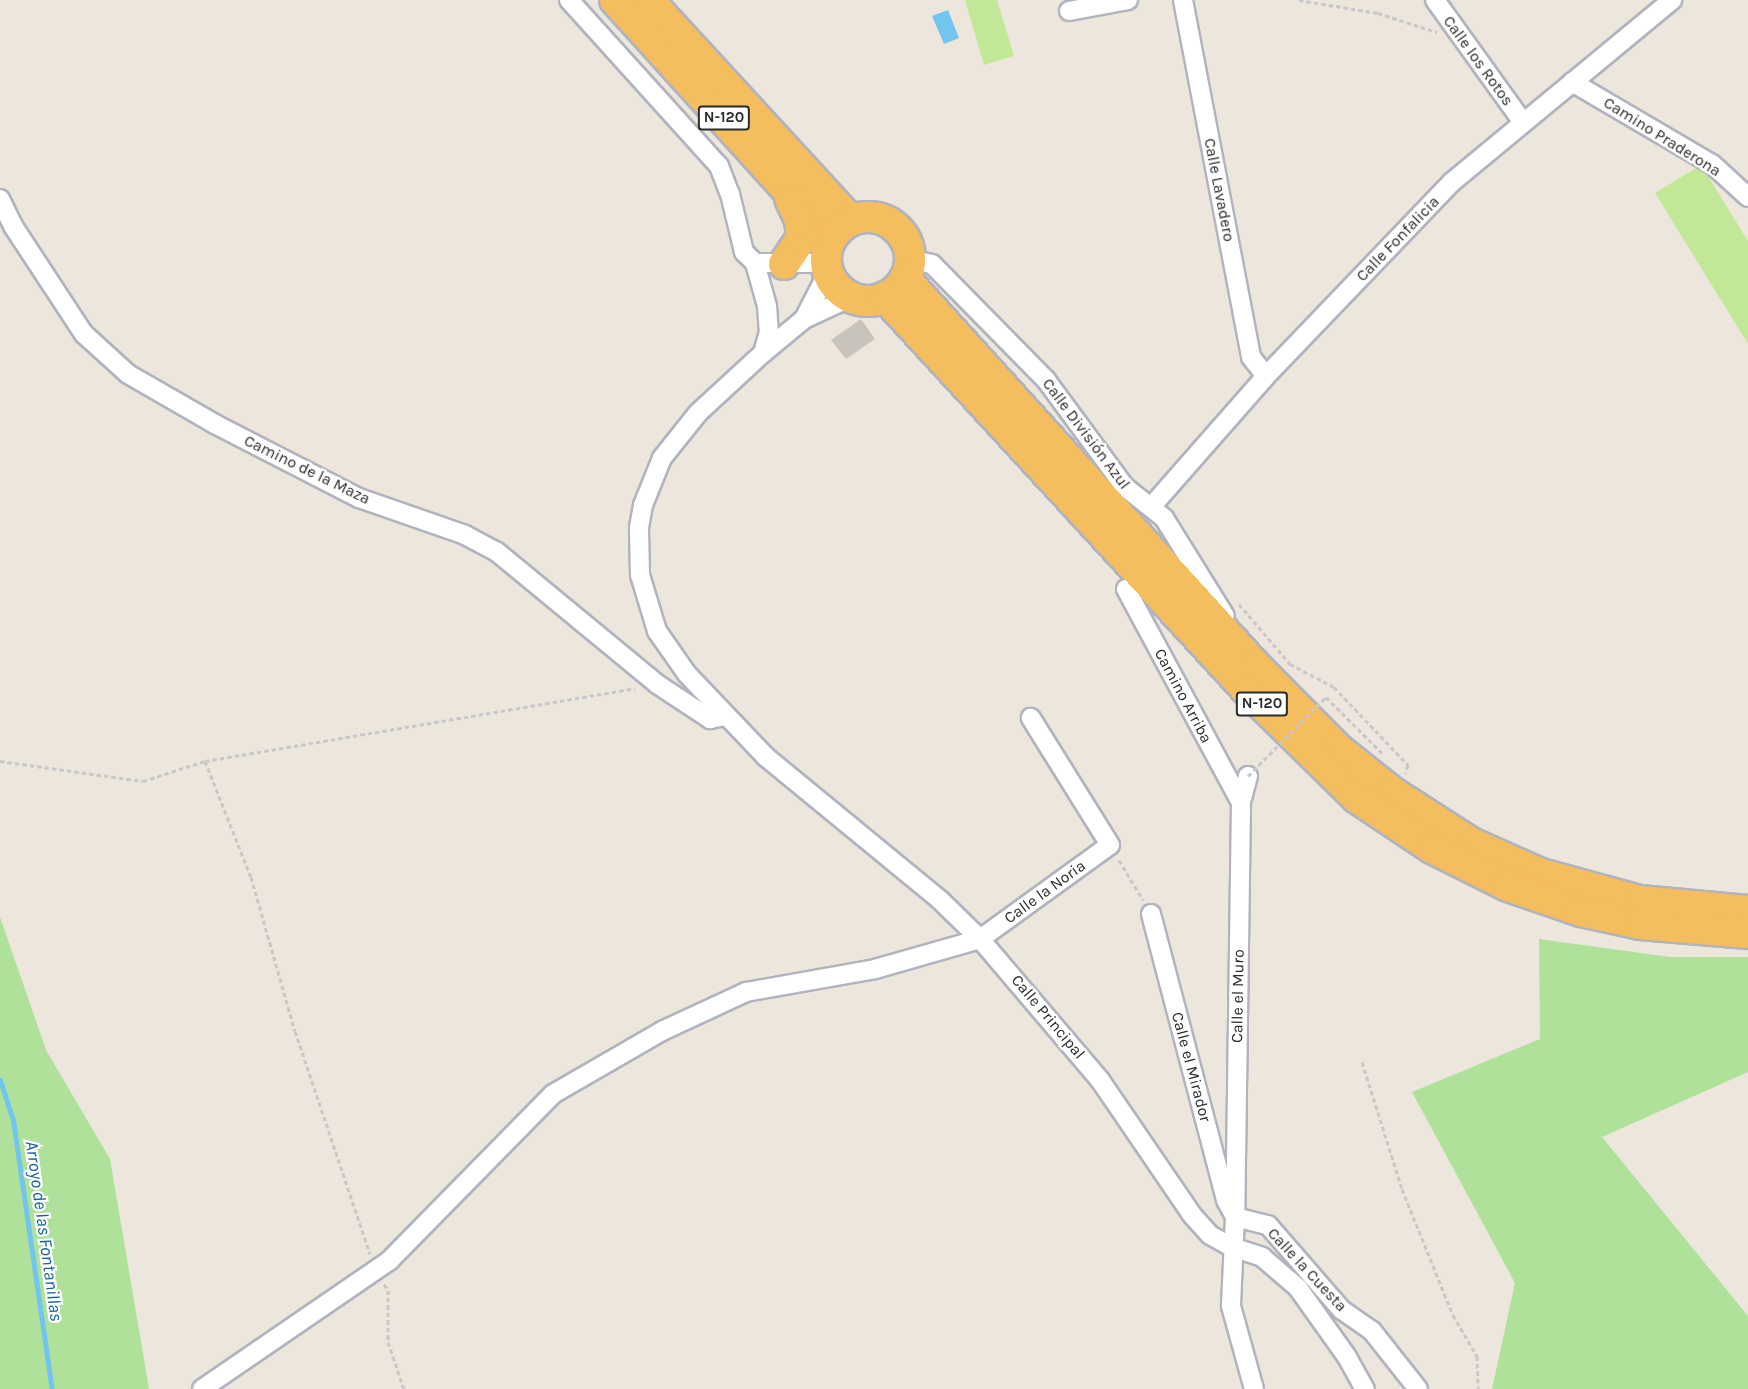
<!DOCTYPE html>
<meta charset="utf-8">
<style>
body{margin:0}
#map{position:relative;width:1748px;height:1389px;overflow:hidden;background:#ece6dd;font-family:Karla,sans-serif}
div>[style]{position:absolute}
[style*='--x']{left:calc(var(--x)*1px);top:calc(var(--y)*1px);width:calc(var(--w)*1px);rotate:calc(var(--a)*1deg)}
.green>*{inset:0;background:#afe19b}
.pitch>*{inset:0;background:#c2e897}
.water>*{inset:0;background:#72c5ec}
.stream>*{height:5px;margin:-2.5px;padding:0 2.5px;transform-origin:2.5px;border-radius:2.5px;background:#72c5ec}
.building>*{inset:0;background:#c8c4bb}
.path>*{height:3px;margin-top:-1.5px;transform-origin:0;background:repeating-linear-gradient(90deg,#c8c8c8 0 4.5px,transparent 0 7.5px)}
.roads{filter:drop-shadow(2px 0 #b1b3be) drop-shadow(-2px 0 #b1b3be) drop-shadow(0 2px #b1b3be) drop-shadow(0 -2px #b1b3be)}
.minor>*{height:18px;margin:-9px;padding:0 9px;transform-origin:9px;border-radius:9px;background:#fff}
.trunk>*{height:30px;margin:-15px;padding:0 15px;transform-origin:15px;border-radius:15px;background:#f4bd5e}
.trunk>.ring{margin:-15px;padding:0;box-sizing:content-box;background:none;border:30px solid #f4bd5e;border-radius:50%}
.path-bridge>*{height:3px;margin-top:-1.5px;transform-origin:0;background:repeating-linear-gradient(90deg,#c8c8c8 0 4.5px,transparent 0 7.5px)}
span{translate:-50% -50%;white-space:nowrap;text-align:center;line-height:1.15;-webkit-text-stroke:4.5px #fff;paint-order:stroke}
.shield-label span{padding:2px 4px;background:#fff;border:2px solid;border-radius:4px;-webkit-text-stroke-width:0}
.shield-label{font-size:15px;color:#2b2b2b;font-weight:700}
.street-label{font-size:16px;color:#2b2b2b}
.water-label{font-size:18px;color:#116398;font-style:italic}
</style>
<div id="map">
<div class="green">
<div style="clip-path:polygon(0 917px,46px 1050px,110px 1159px,149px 1389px,0 1389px)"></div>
<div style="clip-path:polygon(1539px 939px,1670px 957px,1748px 957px,1748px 1072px,1602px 1137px,1748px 1316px,1748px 1389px,1492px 1389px,1515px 1283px,1412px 1092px,1540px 1039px)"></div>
</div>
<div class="pitch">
<div style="clip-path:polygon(965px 0,997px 0,1014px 56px,984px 65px)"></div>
<div style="clip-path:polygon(1701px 165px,1748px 241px,1748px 344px,1655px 193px)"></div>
</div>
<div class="water">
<div style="clip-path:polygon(948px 10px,959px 38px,944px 44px,932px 16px)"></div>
</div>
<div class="stream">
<div style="--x:0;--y:1080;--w:42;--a:72"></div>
<div style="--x:13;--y:1120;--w:272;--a:81.8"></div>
</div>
<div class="building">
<div style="clip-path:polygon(861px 319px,875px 339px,846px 359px,831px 340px)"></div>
</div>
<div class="path">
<div style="--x:1299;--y:0;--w:80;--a:9.3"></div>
<div style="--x:1378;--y:13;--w:62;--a:17.9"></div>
<div style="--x:1239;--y:604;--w:79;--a:49.6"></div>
<div style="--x:1290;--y:664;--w:50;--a:27.6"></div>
<div style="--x:1334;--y:687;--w:108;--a:46.5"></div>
<div style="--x:1408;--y:765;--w:9;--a:108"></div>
<div style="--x:1326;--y:697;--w:81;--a:45"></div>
<div style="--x:0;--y:761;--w:144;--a:8"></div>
<div style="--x:143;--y:781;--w:65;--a:-17.9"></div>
<div style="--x:205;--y:761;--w:436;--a:-9.6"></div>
<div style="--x:205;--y:761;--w:125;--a:68.4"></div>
<div style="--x:251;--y:877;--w:160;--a:74.1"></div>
<div style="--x:295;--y:1031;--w:235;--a:71.4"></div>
<div style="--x:1119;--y:860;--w:47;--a:59"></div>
<div style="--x:1362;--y:1062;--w:133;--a:72.5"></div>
<div style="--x:1402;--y:1189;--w:136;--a:68"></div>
<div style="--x:1453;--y:1315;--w:48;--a:59.7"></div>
<div style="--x:1477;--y:1356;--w:33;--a:88"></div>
<div style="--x:384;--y:1284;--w:7;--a:56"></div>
<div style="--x:388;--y:1290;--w:52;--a:90"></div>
<div style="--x:388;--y:1342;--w:50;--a:71.2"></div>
</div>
<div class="roads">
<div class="minor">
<div style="--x:569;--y:0;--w:224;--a:47.9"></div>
<div style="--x:719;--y:166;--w:30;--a:69"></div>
<div style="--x:730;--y:194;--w:60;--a:76.4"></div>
<div style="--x:744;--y:252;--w:16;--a:45"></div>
<div style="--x:755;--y:263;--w:71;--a:0"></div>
<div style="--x:1183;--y:0;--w:363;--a:79.2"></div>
<div style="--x:1251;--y:357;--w:24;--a:52"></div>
<div style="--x:1435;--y:0;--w:149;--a:54.3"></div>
<div style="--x:1069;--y:11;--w:60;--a:-10.6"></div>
<div style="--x:1572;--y:82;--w:162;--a:30.4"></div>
<div style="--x:1712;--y:164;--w:49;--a:42.5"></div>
<div style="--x:0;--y:199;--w:30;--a:64"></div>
<div style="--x:13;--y:226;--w:129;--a:56.7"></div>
<div style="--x:84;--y:334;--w:59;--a:42.3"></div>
<div style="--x:128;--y:374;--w:100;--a:29.9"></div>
<div style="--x:215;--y:424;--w:162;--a:27.2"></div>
<div style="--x:359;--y:498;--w:112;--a:19.2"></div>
<div style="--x:465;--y:535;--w:36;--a:28"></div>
<div style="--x:497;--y:552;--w:207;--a:39.5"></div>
<div style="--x:657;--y:684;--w:64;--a:33.4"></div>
<div style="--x:710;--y:719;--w:16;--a:-11"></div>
<div style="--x:910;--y:259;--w:23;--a:13"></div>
<div style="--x:932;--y:264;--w:163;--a:45.5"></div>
<div style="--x:1046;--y:380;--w:133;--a:53.6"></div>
<div style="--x:1125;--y:487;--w:50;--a:38.5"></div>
<div style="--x:1164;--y:518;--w:115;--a:58.1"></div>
<div style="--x:755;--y:263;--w:45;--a:74.4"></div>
<div style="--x:767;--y:306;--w:26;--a:86"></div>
<div style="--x:769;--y:332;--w:22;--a:106"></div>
<div style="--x:851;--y:297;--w:52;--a:154.9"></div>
<div style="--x:804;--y:319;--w:53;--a:140.3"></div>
<div style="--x:763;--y:353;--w:88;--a:137.3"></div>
<div style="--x:698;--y:413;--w:58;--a:128.7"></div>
<div style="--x:662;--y:458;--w:51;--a:112"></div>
<div style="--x:643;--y:505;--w:23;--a:100"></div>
<div style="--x:639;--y:528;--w:47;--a:88.8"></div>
<div style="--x:640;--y:575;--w:59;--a:73.1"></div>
<div style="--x:657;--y:631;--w:52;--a:55.1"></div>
<div style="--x:687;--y:674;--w:115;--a:46.4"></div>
<div style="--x:766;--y:757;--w:224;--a:39.4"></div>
<div style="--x:939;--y:899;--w:57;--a:44.3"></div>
<div style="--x:980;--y:939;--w:185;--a:49.6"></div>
<div style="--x:1100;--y:1080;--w:163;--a:55.7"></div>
<div style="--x:1192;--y:1215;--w:27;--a:48"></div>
<div style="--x:1210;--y:1235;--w:25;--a:29"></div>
<div style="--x:1232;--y:1247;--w:32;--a:18"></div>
<div style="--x:1262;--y:1257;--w:48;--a:40.7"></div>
<div style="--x:1298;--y:1288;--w:85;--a:54.6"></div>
<div style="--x:1347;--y:1357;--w:37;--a:61"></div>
<div style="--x:804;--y:319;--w:53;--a:-62.9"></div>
<div style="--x:1151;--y:507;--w:174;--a:-48.7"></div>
<div style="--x:1266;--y:376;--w:269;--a:-46.2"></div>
<div style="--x:1452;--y:182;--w:286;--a:-39.6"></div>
<div style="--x:1126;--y:589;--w:243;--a:61.7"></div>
<div style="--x:1248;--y:776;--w:28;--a:105"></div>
<div style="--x:1241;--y:803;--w:414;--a:90.8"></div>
<div style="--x:1235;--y:1217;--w:34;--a:14"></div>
<div style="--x:1268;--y:1225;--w:113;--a:49"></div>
<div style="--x:1342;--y:1310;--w:37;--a:35"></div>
<div style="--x:1372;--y:1331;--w:74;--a:51.6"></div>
<div style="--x:1151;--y:914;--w:296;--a:75.3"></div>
<div style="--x:1226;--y:1200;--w:19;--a:62"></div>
<div style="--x:1235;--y:1217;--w:89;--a:92.6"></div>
<div style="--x:1231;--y:1306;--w:86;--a:74.5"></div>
<div style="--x:202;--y:1389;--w:227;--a:-34.4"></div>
<div style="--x:389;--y:1261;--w:234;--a:-45.5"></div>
<div style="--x:553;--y:1094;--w:126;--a:-30"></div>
<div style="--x:662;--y:1031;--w:93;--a:-24.9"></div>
<div style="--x:746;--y:992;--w:131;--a:-10.1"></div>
<div style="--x:875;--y:969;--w:109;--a:-15.9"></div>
<div style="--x:980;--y:939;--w:160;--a:-35.9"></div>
<div style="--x:1110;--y:845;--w:150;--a:-121.9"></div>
</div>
<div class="trunk">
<div style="--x:615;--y:0;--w:321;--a:47.8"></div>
<div style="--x:648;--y:0;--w:299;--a:47.4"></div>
<div class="ring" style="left:826px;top:217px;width:54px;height:54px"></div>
<div style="--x:784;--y:264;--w:32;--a:-56"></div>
<div style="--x:802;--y:237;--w:17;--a:-97"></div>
<div style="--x:800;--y:220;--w:23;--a:-115"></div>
<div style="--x:905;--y:279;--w:520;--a:47.81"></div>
<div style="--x:1254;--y:664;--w:120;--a:45.3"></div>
<div style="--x:1338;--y:749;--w:69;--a:38.5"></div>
<div style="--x:1392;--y:792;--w:94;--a:32.8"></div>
<div style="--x:1471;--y:843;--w:77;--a:23.9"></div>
<div style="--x:1541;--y:874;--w:103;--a:15.3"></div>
<div style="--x:1640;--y:901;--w:108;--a:5.3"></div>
<div style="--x:885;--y:297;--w:533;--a:47.36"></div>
<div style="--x:1246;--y:689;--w:156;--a:44.5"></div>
<div style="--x:1357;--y:798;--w:90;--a:33.7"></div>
<div style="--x:1432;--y:848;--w:85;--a:26.6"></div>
<div style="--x:1508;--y:886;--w:77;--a:18.9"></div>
<div style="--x:1581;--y:911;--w:60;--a:12.4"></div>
<div style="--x:1640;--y:924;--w:108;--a:4.8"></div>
</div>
</div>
<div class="path-bridge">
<div style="--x:1248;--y:776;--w:111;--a:-45.4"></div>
</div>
<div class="shield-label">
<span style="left:724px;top:118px">N-120</span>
<span style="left:1262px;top:704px">N-120</span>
</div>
<div class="street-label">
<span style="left:1478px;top:61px;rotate:54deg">Calle los Rotos</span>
<span style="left:1662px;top:137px;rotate:32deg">Camino Praderona</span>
<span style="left:1219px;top:190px;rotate:79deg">Calle Lavadero</span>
<span style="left:1398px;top:239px;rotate:-46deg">Calle Fonfalicia</span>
<span style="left:1086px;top:434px;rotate:53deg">Calle División Azul</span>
<span style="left:307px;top:470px;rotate:26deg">Camino de la Maza</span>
<span style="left:1183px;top:696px;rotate:62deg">Camino Arriba</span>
<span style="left:1045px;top:892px;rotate:-36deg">Calle la Noria</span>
<span style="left:1238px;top:996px;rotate:-89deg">Calle el Muro</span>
<span style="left:1048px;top:1017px;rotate:50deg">Calle Principal</span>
<span style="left:1191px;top:1067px;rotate:75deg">Calle el Mirador</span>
<span style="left:1307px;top:1270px;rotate:47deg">Calle la Cuesta</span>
</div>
<div class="water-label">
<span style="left:44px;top:1231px;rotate:82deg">Arroyo de las Fontanillas</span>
</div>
</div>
